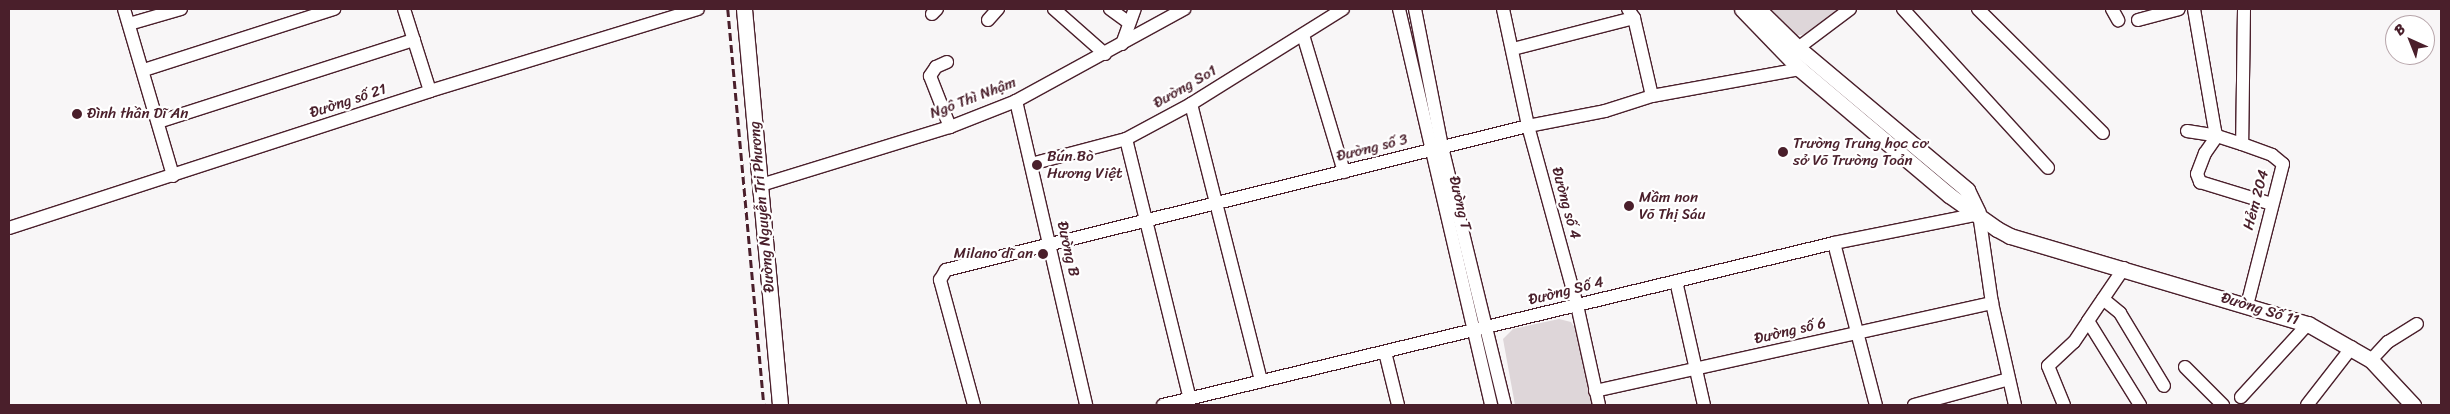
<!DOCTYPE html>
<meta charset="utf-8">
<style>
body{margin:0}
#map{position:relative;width:2450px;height:414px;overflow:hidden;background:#f8f6f7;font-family:Sriracha,sans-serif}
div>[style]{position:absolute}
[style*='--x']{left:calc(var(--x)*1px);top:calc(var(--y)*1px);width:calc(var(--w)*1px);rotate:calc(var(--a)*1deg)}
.green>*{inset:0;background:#ded6d9}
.roads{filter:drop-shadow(1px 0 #4a1f2b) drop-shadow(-1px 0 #4a1f2b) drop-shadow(0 1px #4a1f2b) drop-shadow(0 -1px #4a1f2b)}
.minor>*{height:12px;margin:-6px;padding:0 6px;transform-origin:6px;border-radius:6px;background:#fff}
.major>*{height:15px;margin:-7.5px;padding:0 7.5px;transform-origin:7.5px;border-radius:7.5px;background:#fff}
.rail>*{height:2.5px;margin-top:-1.25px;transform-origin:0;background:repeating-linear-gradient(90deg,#4a1f2b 0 8px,transparent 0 12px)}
.dots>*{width:14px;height:14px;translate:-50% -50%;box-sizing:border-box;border:2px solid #fff;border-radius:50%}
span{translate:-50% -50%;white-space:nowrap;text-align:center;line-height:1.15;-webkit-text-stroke:4.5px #fff;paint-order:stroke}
.street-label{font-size:15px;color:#4a1f2b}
.poi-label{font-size:15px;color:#4a1f2b}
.left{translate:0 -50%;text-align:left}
.right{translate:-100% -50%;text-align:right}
.frame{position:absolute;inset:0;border:10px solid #4a1f2b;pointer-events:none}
.north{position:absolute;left:2385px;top:15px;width:50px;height:50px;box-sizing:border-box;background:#fff;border:1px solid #b7a5aa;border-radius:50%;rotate:316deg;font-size:14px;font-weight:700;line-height:20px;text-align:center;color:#4a1f2b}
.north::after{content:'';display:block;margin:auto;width:18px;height:22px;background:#4a1f2b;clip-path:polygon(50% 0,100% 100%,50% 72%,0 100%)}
</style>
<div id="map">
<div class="green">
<div style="clip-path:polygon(1770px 9px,1844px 9px,1812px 33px,1795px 36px)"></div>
<div style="clip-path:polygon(1559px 319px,1571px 322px,1575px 328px,1592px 405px,1515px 405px,1503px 339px,1513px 329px)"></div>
</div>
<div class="roads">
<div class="minor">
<div style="--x:124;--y:9;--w:174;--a:73.6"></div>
<div style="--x:404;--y:9;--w:86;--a:72.4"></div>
<div style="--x:1054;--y:9;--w:68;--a:41.4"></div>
<div style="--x:1110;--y:9;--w:22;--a:36"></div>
<div style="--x:1399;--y:9;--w:407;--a:76.9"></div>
<div style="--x:1415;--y:9;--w:141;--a:78.9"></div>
<div style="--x:1442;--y:147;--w:266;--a:76.3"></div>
<div style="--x:1503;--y:9;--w:120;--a:77.9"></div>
<div style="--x:1528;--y:126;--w:186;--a:74.7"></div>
<div style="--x:1577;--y:305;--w:102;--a:77.6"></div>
<div style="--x:1628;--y:9;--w:11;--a:56"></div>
<div style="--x:1634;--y:18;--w:80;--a:77"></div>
<div style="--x:1903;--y:9;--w:215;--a:47.6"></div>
<div style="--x:1978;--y:9;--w:176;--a:44.8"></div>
<div style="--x:2112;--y:9;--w:13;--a:61"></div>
<div style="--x:2194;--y:9;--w:124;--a:80.2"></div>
<div style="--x:2215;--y:131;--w:5;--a:68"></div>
<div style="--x:2217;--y:136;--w:26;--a:18"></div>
<div style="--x:2244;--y:9;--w:135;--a:90.8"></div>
<div style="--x:2242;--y:144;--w:32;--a:20"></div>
<div style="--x:2272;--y:155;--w:14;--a:39"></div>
<div style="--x:2283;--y:164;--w:146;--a:104.3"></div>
<div style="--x:932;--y:14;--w:7;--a:-45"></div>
<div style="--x:988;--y:20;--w:15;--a:-48"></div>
<div style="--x:2138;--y:20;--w:42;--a:-15"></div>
<div style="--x:129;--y:24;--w:54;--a:-16.1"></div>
<div style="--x:1303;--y:35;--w:143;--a:73.3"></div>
<div style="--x:1122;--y:44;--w:37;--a:-70"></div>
<div style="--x:1798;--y:48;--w:65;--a:-36.9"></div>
<div style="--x:1513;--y:49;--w:125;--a:-14.4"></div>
<div style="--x:947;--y:62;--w:12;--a:156"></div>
<div style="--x:936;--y:67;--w:11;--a:124"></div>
<div style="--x:930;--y:76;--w:55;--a:68.6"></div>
<div style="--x:144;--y:70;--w:200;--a:-17.8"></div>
<div style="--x:1016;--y:101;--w:312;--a:77"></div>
<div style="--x:1191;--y:104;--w:286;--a:75.8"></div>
<div style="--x:158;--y:122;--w:269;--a:-17.8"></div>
<div style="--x:2187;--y:131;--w:30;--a:9"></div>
<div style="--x:2217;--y:136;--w:21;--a:125"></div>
<div style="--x:2205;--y:153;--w:22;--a:111"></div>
<div style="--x:2197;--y:174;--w:9;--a:69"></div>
<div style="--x:2200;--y:182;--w:75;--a:17"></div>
<div style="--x:1126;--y:139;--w:268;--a:76.2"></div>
<div style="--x:1031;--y:164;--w:98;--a:-14.7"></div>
<div style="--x:1126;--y:139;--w:74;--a:-28.3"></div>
<div style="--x:1191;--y:104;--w:179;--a:-32"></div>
<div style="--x:761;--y:185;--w:198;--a:-17.1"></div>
<div style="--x:950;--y:127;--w:71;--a:-21.5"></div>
<div style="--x:1016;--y:101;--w:192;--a:-28.7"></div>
<div style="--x:9;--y:228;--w:443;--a:-18"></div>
<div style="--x:430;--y:91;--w:280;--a:-17"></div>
<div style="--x:1834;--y:243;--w:167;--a:75.5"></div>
<div style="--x:2124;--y:268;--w:64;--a:124.2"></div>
<div style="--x:2088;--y:321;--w:99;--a:58.2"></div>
<div style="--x:1676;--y:281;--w:127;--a:77.3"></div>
<div style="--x:2103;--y:299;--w:22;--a:39"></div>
<div style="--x:2120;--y:313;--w:85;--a:58.9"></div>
<div style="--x:1385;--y:352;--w:55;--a:76.2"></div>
<div style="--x:2371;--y:360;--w:25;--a:-47"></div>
<div style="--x:2388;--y:342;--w:34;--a:-32"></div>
<div style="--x:2185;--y:367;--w:54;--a:45"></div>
<div style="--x:1595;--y:391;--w:407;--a:-12.5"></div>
<div style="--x:2241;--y:397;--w:99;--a:-47.5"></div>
<div style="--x:974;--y:405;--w:130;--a:-105.2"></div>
<div style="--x:940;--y:280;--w:12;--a:-59"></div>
<div style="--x:946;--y:270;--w:600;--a:-13.9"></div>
<div style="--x:1528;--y:126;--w:78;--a:-11"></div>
<div style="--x:1605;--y:111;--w:49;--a:-17.7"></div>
<div style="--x:1652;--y:96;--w:150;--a:-10.3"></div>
<div style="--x:1163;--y:405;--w:690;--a:-13.57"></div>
<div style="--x:1834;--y:243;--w:148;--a:-11.3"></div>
<div style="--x:1979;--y:214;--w:90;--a:81.7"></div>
<div style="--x:1992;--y:303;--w:105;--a:77.3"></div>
<div style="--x:1914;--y:405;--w:98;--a:-15.3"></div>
<div style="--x:2064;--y:405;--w:42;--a:-112.3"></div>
<div style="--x:2048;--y:366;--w:35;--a:-43"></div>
<div style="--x:2074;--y:342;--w:25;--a:-56"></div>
<div style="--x:2307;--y:405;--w:73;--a:-52.2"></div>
</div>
<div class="major">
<div style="--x:744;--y:9;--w:398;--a:84.8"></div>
<div style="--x:1742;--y:9;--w:83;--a:46"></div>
<div style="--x:1800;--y:69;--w:195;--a:40.2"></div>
<div style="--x:1949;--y:195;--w:59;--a:35.3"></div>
<div style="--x:1997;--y:229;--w:15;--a:28"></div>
<div style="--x:2010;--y:236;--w:311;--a:16.5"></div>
<div style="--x:2308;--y:324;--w:73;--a:29.7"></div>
<div style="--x:2371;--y:360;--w:62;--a:47"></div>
<div style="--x:1758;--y:9;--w:56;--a:44.3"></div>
<div style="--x:1798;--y:48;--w:221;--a:40"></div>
<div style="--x:1967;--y:190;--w:25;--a:64"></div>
</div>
</div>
<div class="rail">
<div style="--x:728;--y:9;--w:398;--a:84.8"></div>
</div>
<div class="dots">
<div style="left:77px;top:114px;background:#4a1f2b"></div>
<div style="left:1783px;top:152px;background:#4a1f2b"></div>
<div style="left:1037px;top:165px;background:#4a1f2b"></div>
<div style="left:1629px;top:206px;background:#4a1f2b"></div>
<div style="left:1043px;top:254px;background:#4a1f2b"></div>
</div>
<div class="street-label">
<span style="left:1185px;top:87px;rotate:-30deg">Đường So1</span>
<span style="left:973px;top:98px;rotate:-21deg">Ngô Thì Nhậm</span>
<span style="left:348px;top:101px;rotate:-18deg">Đường số 21</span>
<span style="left:1372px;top:148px;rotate:-14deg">Đường số 3</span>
<span style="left:2256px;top:200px;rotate:-75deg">Hẻm 204</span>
<span style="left:1460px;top:203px;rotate:77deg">Đường T</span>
<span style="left:1566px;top:203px;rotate:75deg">Đường số 4</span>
<span style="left:762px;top:207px;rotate:-95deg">Đường Nguyễn Tri Phương</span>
<span style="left:1068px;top:249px;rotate:77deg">Đường B</span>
<span style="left:1566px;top:291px;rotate:-14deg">Đường Số 4</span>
<span style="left:2260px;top:309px;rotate:17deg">Đường Số 11</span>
<span style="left:1790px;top:331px;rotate:-13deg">Đường số 6</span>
</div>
<div class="poi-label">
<span class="left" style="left:87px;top:114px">Đình thần Dĩ An</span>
<span class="left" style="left:1793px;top:152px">Trường Trung học cơ<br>sở Võ Trường Toản</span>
<span class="left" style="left:1047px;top:165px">Bún Bò<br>Hương Việt</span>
<span class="left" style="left:1639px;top:206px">Mầm non<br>Võ Thị Sáu</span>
<span class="right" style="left:1033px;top:254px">Milano dĩ an</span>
</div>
<div class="frame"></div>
<div class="north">B</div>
</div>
